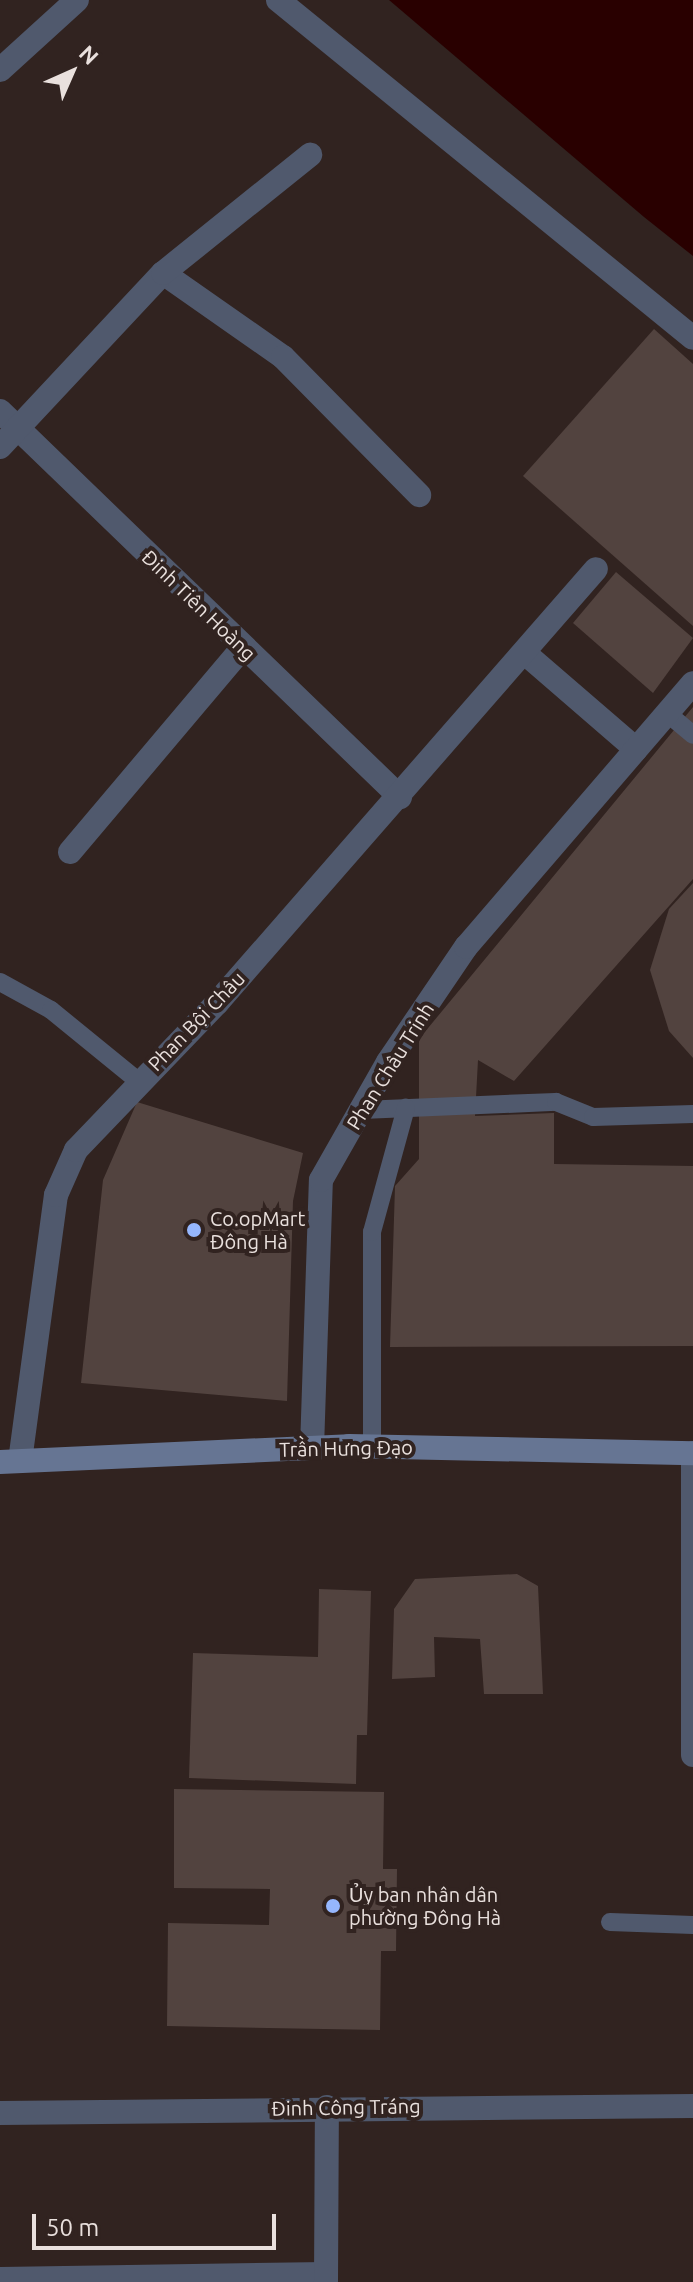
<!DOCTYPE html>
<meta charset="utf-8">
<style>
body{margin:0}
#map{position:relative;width:693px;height:2282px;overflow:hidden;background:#312320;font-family:Ubuntu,sans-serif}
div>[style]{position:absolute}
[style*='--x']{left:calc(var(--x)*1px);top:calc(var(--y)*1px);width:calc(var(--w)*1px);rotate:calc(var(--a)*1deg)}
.water>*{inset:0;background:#290000}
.building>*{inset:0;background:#52433f}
.lane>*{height:18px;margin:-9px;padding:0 9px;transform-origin:9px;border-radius:9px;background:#50596d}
.street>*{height:24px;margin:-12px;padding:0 12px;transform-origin:12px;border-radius:12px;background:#50596d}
.secondary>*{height:24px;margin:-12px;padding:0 12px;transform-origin:12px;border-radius:12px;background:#667593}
.dots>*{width:22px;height:22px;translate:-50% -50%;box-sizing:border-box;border:4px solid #312320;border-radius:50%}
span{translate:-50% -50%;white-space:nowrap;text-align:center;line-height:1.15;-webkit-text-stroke:8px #312320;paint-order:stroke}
.street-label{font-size:20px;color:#e9e0dd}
.poi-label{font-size:20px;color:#e9e0dd}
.left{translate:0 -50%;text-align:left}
.north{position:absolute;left:32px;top:32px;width:80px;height:80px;-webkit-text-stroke:6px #312320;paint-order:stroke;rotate:45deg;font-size:22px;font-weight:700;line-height:32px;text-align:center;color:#e9e0dd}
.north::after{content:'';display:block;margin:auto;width:28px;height:36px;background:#e9e0dd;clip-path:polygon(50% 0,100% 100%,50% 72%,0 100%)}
.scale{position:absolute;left:32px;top:2214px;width:244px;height:36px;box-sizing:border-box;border:4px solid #e9e0dd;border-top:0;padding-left:10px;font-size:24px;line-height:28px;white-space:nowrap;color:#e9e0dd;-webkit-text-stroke:6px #312320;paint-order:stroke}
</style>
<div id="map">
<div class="water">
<div style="clip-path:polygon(389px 0,693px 0,693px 256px,644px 217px)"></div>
</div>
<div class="building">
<div style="clip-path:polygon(654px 329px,693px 364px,693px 626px,523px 476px)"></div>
<div style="clip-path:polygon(616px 572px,693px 638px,653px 693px,573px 623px)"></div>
<div style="clip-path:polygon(693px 707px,693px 879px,514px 1081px,478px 1060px,475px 1116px,554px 1113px,554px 1164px,693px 1166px,693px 1346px,390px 1347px,395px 1186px,419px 1159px,419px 1039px)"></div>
<div style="clip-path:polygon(693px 883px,693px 1058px,669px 1031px,650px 970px,669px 909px)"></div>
<div style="clip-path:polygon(137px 1102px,303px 1153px,293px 1201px,287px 1401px,81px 1383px,103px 1180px)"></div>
<div style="clip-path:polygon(517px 1574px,538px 1586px,543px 1694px,484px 1694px,480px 1639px,434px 1637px,435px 1677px,392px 1679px,394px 1609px,415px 1579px)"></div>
<div style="clip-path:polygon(319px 1589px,371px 1591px,367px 1735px,357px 1735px,356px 1784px,189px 1778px,193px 1653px,318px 1657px)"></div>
<div style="clip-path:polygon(174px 1789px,384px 1792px,383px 1869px,397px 1869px,396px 1951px,381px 1951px,380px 2030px,167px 2026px,168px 1923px,269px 1925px,270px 1889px,174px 1888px)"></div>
</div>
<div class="lane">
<div style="--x:667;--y:713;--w:34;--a:40"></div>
<div style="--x:0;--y:982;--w:58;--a:28.8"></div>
<div style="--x:51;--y:1010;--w:112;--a:39.2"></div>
<div style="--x:362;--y:1110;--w:194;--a:-2.4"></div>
<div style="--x:556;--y:1102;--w:40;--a:22"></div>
<div style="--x:593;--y:1117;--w:100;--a:-1.7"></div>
<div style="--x:372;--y:1446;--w:214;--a:-90"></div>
<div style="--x:372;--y:1232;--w:129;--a:-74.7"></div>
<div style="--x:610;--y:1922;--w:83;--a:2.1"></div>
</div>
<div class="street">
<div style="--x:278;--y:0;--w:535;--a:39.16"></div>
<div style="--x:0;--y:70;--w:104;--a:-42.3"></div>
<div style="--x:163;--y:273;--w:146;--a:35"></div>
<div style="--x:283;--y:357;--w:194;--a:45.4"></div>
<div style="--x:0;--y:411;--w:556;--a:43.98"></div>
<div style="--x:0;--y:447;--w:238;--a:-46.9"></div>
<div style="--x:163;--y:273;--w:189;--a:-38.8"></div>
<div style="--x:527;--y:655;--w:144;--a:40.8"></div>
<div style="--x:70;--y:852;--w:268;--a:-49.8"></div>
<div style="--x:312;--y:1448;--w:268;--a:-88.1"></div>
<div style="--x:321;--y:1180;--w:136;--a:-60.4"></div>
<div style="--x:388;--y:1062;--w:139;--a:-55.9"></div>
<div style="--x:466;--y:947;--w:348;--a:-49.3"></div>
<div style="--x:693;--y:1453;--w:302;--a:90"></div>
<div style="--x:20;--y:1461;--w:268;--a:-82.3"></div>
<div style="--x:56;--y:1195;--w:49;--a:-66"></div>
<div style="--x:76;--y:1150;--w:204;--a:-46.2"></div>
<div style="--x:217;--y:1003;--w:576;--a:-48.87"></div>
<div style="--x:0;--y:2113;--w:693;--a:-0.58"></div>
<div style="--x:0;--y:2279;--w:326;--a:-0.9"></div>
<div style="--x:326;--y:2282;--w:175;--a:-89.7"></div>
</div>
<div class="secondary">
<div style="--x:0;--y:1462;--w:349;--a:-2.6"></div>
<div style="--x:349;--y:1446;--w:344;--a:1.2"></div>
</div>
<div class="dots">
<div style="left:194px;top:1230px;background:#95b6fd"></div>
<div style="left:333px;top:1906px;background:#95b6fd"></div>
</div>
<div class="street-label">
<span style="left:199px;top:605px;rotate:44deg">Đinh Tiên Hoàng</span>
<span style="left:196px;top:1021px;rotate:-46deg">Phan Bội Châu</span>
<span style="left:390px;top:1066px;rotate:-58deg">Phan Châu Trinh</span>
<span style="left:346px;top:1448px;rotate:-1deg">Trần Hưng Đạo</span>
<span style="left:346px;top:2107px;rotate:-1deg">Đinh Công Tráng</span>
</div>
<div class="poi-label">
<span class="left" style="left:210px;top:1230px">Co.opMart<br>Đông Hà</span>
<span class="left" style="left:349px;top:1906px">Ủy ban nhân dân<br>phường Đông Hà</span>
</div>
<div class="north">N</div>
<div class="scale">50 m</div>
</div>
